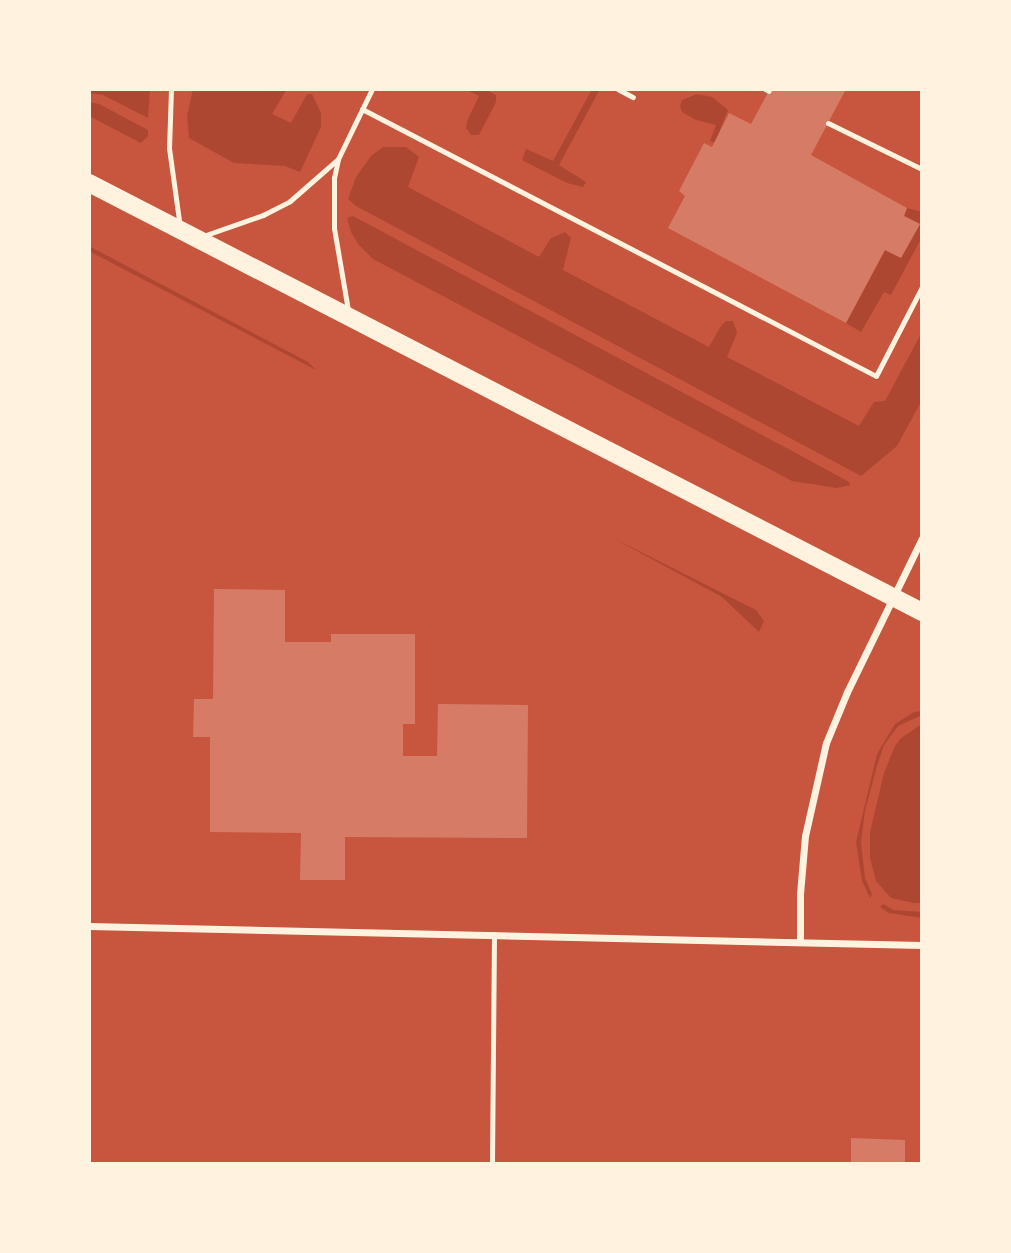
<!DOCTYPE html>
<style>
body{margin:0}
#map{position:relative;width:1011px;height:1253px;overflow:hidden;background:#c8553d;font-family:Montserrat,sans-serif}
div>[style]{position:absolute}
[style*='--x']{left:calc(var(--x)*1px);top:calc(var(--y)*1px);width:calc(var(--w)*1px);rotate:calc(var(--a)*1deg)}
.green>*{inset:0;background:#ae4732}
.building>*{inset:0;background:#d67c66}
.path>*{height:4.5px;margin:-2.25px;padding:0 2.25px;transform-origin:2.25px;border-radius:2.25px;background:#fff3e0}
.service>*{height:5px;margin:-2.5px;padding:0 2.5px;transform-origin:2.5px;border-radius:2.5px;background:#fff3e0}
.minor>*{height:7px;margin:-3.5px;padding:0 3.5px;transform-origin:3.5px;border-radius:3.5px;background:#fff3e0}
.primary>*{height:18px;margin:-9px;padding:0 9px;transform-origin:9px;border-radius:9px;background:#fff3e0}
span{translate:-50% -50%;white-space:nowrap;text-align:center;line-height:1.15;-webkit-text-stroke:7px #fff3e0;paint-order:stroke}
.frame{position:absolute;inset:0;border:91px solid #fff3e0;pointer-events:none}
</style>
<div id="map">
<div class="green">
<div style="clip-path:polygon(89px 89px,150px 89px,148px 118px,103px 95px,89px 93px)"></div>
<div style="clip-path:polygon(193px 89px,287px 89px,272px 114px,291px 123px,307px 94px,312px 94px,321px 113px,321px 127px,300px 172px,285px 166px,234px 163px,189px 138px,187px 116px)"></div>
<div style="clip-path:polygon(465px 89px,485px 89px,496px 95px,496px 102px,479px 135px,471px 135px,466px 128px,467px 121px,479px 96px)"></div>
<div style="clip-path:polygon(592px 89px,600px 89px,559px 165px,586px 182px,583px 187px,567px 183px,522px 160px,526px 149px,553px 161px)"></div>
<div style="clip-path:polygon(697px 94px,712px 97px,728px 110px,715px 143px,710px 141px,716px 125px,696px 120px,682px 112px,680px 106px,682px 100px)"></div>
<div style="clip-path:polygon(89px 102px,99px 104px,148px 130px,148px 136px,141px 143px,89px 116px)"></div>
<div style="clip-path:polygon(383px 147px,406px 147px,419px 157px,408px 187px,539px 257px,551px 238px,565px 232px,571px 238px,563px 270px,709px 347px,721px 326px,726px 321px,733px 321px,737px 333px,727px 357px,859px 426px,874px 402px,885px 401px,922px 332px,922px 400px,897px 446px,861px 476px,356px 206px,348px 199px,356px 177px,371px 156px)"></div>
<div style="clip-path:polygon(907px 208px,922px 212px,922px 237px,891px 295px,884px 292px,861px 332px,846px 323px,885px 250px,901px 258px,920px 224px,904px 216px)"></div>
<div style="clip-path:polygon(353px 216px,794px 452px,849px 482px,850px 485px,837px 488px,792px 481px,373px 259px,358px 244px,351px 232px,347px 218px)"></div>
<div style="clip-path:polygon(89px 246px,308px 362px,316px 370px,89px 251px)"></div>
<div style="clip-path:polygon(611px 537px,756px 610px,764px 621px,759px 632px,722px 597px)"></div>
<div style="clip-path:polygon(922px 711px,922px 715px,898px 726px,884px 745px,877px 766px,865px 811px,861px 843px,865px 878px,872px 894px,870px 898px,862px 881px,856px 842px,877px 754px,895px 724px,914px 712px)"></div>
<div style="clip-path:polygon(922px 724px,922px 903px,914px 903px,891px 898px,876px 881px,870px 858px,870px 832px,884px 773px,895px 746px,901px 738px)"></div>
<div style="clip-path:polygon(883px 904px,894px 910px,922px 912px,922px 918px,889px 913px,880px 907px)"></div>
</div>
<div class="building">
<div style="clip-path:polygon(770px 89px,846px 89px,811px 155px,907px 208px,904px 216px,920px 224px,901px 258px,885px 250px,846px 323px,668px 228px,685px 196px,679px 191px,704px 143px,712px 147px,729px 113px,751px 124px)"></div>
<div style="clip-path:polygon(214px 589px,285px 590px,285px 642px,331px 642px,331px 634px,415px 634px,415px 724px,403px 724px,403px 756px,437px 756px,438px 704px,528px 705px,527px 838px,345px 837px,345px 880px,300px 880px,301px 833px,210px 832px,210px 737px,193px 737px,194px 699px,213px 699px)"></div>
<div style="clip-path:polygon(851px 1138px,905px 1140px,905px 1164px,851px 1164px)"></div>
</div>
<div class="path">
<div style="--x:618;--y:89;--w:17;--a:28"></div>
</div>
<div class="service">
<div style="--x:171;--y:89;--w:59;--a:91.9"></div>
<div style="--x:169;--y:148;--w:80;--a:82.1"></div>
<div style="--x:765;--y:89;--w:4;--a:27"></div>
<div style="--x:362;--y:109;--w:579;--a:27.45"></div>
<div style="--x:876;--y:376;--w:100;--a:-62.7"></div>
<div style="--x:828;--y:123;--w:105;--a:26.1"></div>
<div style="--x:203;--y:236;--w:64;--a:-19.3"></div>
<div style="--x:263;--y:215;--w:30;--a:-27"></div>
<div style="--x:290;--y:201;--w:64;--a:-41.2"></div>
<div style="--x:348;--y:310;--w:83;--a:-99.7"></div>
<div style="--x:334;--y:228;--w:50;--a:-90"></div>
<div style="--x:334;--y:178;--w:19;--a:-78"></div>
<div style="--x:338;--y:159;--w:78;--a:-64.1"></div>
<div style="--x:492;--y:1164;--w:230;--a:-89.5"></div>
</div>
<div class="minor">
<div style="--x:89;--y:926;--w:833;--a:1.31"></div>
<div style="--x:800;--y:940;--w:46;--a:-90"></div>
<div style="--x:800;--y:894;--w:58;--a:-85.1"></div>
<div style="--x:805;--y:836;--w:95;--a:-77.3"></div>
<div style="--x:826;--y:743;--w:55;--a:-67.6"></div>
<div style="--x:847;--y:692;--w:171;--a:-64"></div>
</div>
<div class="primary">
<div style="--x:89;--y:183;--w:937;--a:27.25"></div>
</div>
<div class="frame"></div>
</div>
